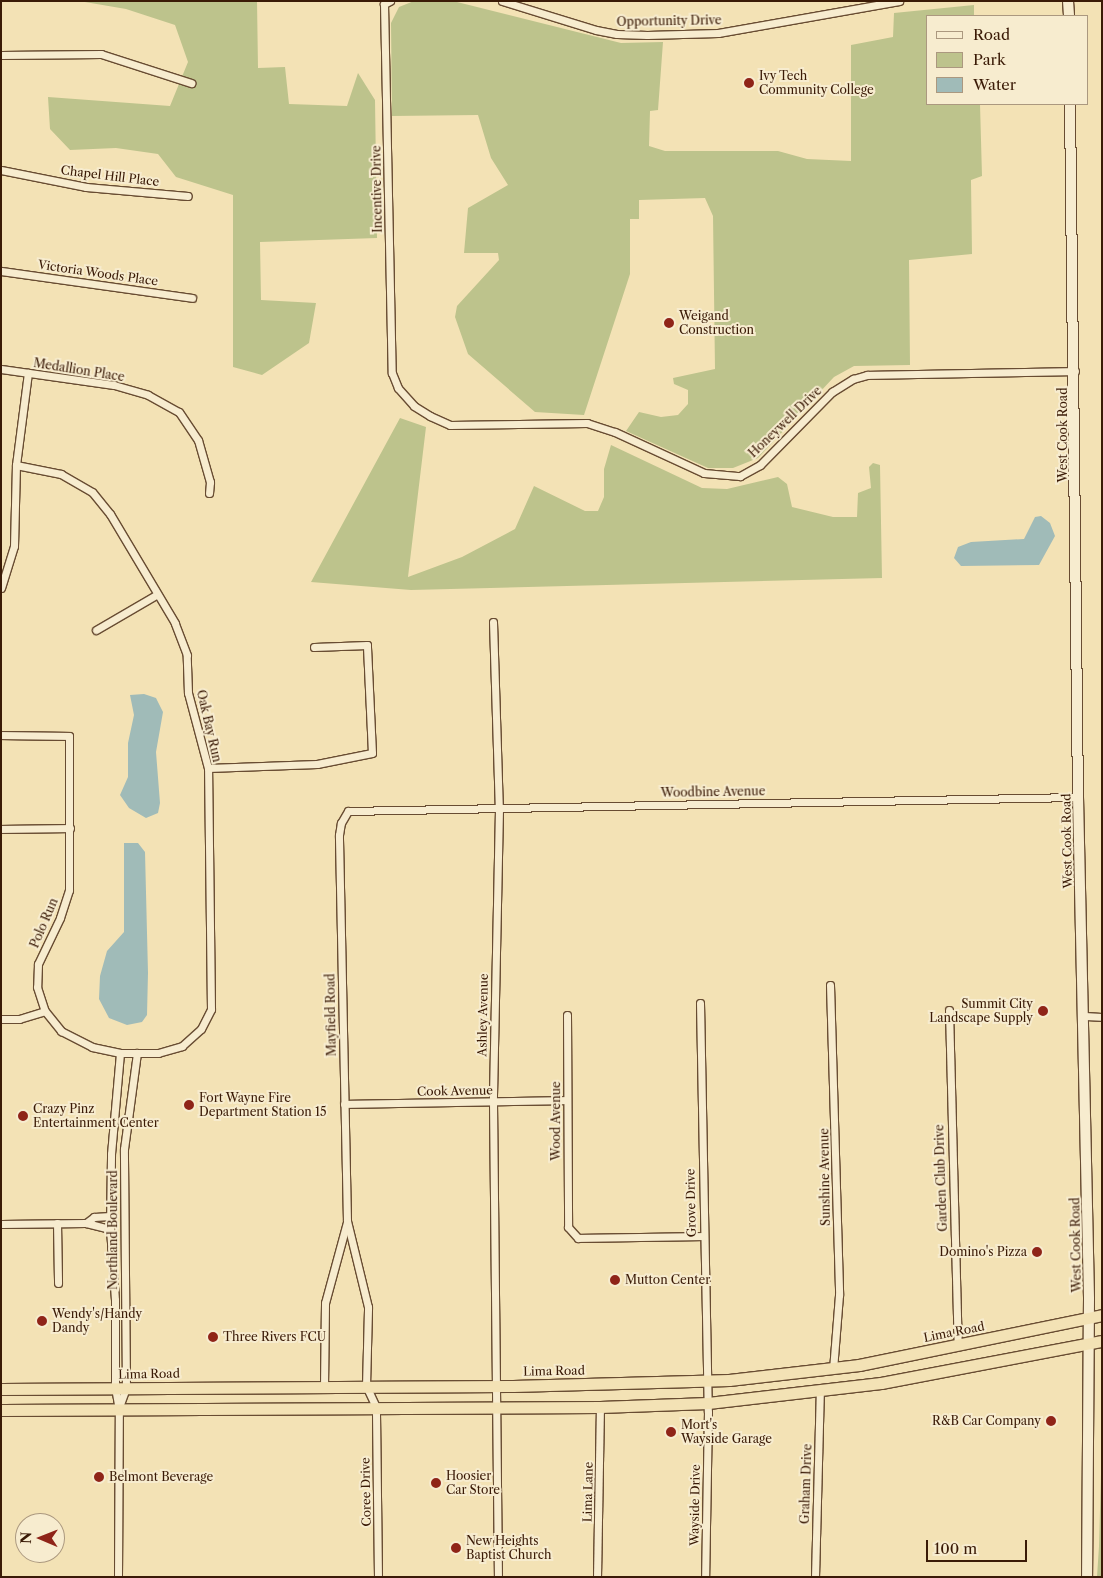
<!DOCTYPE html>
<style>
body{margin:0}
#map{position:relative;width:1103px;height:1578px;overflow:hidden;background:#f3e2b5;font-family:"Libre Caslon Text",serif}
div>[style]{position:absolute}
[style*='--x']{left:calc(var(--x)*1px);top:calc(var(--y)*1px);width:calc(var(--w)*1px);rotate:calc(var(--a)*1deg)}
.green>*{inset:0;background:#bdc38c}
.water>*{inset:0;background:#a0bbb8}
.roads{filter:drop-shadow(1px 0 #684c32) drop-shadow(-1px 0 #684c32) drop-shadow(0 1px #684c32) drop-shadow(0 -1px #684c32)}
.minor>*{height:7px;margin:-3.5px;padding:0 3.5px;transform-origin:3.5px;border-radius:3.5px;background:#f7eccf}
.secondary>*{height:10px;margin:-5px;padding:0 5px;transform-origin:5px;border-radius:5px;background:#f7eccf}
.trunk>*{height:11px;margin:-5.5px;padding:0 5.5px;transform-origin:5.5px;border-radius:5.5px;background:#f3e2b5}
.dots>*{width:14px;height:14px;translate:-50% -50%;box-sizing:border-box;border:2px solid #f7eccf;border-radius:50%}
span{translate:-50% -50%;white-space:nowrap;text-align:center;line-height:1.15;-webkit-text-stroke:4px #f7eccf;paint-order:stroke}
.street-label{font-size:12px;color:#3a1a06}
.poi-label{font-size:12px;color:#3a1a06}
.left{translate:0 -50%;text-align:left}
.right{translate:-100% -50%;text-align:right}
.frame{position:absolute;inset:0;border:2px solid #3a1a06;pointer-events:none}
.legend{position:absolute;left:926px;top:15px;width:162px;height:90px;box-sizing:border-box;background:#f7eccf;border:1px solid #ab987f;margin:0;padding:6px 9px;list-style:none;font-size:15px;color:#3a1a06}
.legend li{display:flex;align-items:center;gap:10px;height:25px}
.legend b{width:25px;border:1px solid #ab987f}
.north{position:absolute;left:15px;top:1513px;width:50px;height:50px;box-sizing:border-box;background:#f7eccf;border:1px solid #ab987f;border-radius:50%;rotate:271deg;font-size:14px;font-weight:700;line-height:20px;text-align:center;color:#3a1a06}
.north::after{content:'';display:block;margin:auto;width:18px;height:22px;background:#8f2418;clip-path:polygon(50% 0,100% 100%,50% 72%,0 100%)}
.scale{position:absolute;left:926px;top:1540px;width:101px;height:22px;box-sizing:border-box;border:2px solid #3a1a06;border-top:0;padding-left:6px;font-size:15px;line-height:18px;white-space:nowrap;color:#3a1a06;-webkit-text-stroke:4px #f7eccf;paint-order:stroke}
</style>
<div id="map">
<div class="green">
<div style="clip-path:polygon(79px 1px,257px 1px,258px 68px,285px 67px,289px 104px,347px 106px,358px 73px,375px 100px,377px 238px,260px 242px,261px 300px,316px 303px,309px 343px,262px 375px,233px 367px,233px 195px,176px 177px,158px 154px,116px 148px,70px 150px,50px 129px,48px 97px,170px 106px,188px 62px,175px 25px,126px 9px)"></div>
<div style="clip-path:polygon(414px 1px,453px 1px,621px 43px,663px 42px,658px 110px,650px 111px,649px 146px,665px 151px,778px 151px,807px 159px,851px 161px,851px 45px,893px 37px,894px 13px,974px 5px,974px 16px,927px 16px,927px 104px,980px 104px,982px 176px,971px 180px,972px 254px,909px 260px,910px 365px,854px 366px,834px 377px,758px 458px,733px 468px,708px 468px,626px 431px,639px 412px,661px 417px,678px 415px,688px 404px,688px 390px,674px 384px,673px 378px,715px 369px,713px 216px,705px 198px,639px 200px,639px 219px,630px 219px,630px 274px,584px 415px,535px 412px,468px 354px,455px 317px,457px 306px,499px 260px,498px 253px,464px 253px,468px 208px,508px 185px,491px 158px,478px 115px,392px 116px,391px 23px,399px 7px)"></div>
<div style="clip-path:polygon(400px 418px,426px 427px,408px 577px,462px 557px,515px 529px,534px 486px,585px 511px,598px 511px,604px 497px,604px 469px,611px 445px,702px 488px,727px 489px,778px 477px,787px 484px,792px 507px,833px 517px,857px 517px,858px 493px,871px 488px,869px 467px,873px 463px,880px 465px,882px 578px,411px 590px,311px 582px)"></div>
<div style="clip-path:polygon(1102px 1438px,1102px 1577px,1097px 1577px,1099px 1546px)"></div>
</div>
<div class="water">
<div style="clip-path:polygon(1041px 516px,1050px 523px,1055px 536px,1039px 565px,961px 566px,954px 558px,958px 547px,971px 542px,1024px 539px,1035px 517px)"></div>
<div style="clip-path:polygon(144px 694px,156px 698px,163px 712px,156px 752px,160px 803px,158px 813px,146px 818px,129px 808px,120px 795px,128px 777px,128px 743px,134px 715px,130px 695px)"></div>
<div style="clip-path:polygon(124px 843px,138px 843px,145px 852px,148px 973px,147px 1015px,142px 1022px,127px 1025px,109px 1018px,99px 999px,100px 976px,107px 951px,124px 932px)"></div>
</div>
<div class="roads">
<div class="minor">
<div style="--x:390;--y:1;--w:7;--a:153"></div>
<div style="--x:384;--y:4;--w:369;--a:88.8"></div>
<div style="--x:392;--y:373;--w:16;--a:68"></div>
<div style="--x:398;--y:388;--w:24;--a:48"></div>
<div style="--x:414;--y:406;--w:19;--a:32"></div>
<div style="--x:430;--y:416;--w:22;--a:24"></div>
<div style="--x:450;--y:425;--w:137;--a:-0.8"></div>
<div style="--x:587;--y:423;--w:29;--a:18"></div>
<div style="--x:615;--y:432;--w:98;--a:24.7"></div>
<div style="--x:704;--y:473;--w:36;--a:5"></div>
<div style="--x:740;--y:476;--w:23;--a:-29"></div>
<div style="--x:760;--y:465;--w:103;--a:-45.4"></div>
<div style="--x:832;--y:392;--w:25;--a:-32"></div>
<div style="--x:853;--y:379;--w:15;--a:-16"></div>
<div style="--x:867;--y:375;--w:208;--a:-1.1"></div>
<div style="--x:502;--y:1;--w:98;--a:17.1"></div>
<div style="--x:596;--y:30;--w:21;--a:11"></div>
<div style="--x:617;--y:34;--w:30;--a:2"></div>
<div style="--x:647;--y:35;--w:71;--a:-1.6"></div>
<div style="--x:718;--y:33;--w:184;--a:-10"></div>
<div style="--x:1;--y:55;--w:100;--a:-0.6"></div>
<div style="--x:101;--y:54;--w:95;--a:17.9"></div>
<div style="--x:1;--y:170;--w:87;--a:11.3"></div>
<div style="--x:86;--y:187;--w:102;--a:5"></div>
<div style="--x:1;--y:271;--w:193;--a:8"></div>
<div style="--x:1;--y:369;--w:114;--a:8.1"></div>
<div style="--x:114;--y:385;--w:35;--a:16"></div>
<div style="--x:148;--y:395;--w:35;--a:29"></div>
<div style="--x:179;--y:412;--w:34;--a:56"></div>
<div style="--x:198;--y:440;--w:44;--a:74.1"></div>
<div style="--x:210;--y:482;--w:11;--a:95"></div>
<div style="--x:1;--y:588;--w:44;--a:-72.8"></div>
<div style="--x:14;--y:546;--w:81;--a:-88.6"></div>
<div style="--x:16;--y:465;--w:93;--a:-82.6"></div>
<div style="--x:493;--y:622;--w:187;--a:88.2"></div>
<div style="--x:499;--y:809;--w:293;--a:91.2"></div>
<div style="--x:493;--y:1102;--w:475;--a:89.4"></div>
<div style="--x:96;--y:630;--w:69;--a:-30.3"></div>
<div style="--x:1;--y:735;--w:68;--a:0.8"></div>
<div style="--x:69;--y:736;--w:154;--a:90"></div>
<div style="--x:69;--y:890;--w:29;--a:108"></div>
<div style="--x:60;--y:918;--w:51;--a:115.6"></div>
<div style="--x:38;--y:964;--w:23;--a:92"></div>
<div style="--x:37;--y:987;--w:25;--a:72"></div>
<div style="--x:45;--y:1011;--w:26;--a:51"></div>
<div style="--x:61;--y:1031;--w:35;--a:27"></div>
<div style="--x:92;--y:1047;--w:29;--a:12"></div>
<div style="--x:120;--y:1053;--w:38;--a:0"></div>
<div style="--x:158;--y:1053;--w:25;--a:-16"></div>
<div style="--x:182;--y:1046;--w:25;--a:-42"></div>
<div style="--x:201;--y:1029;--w:22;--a:-63"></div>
<div style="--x:211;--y:1009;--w:241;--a:-90.7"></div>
<div style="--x:208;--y:768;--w:78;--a:-104.9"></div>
<div style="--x:188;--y:693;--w:38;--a:-92"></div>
<div style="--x:187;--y:655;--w:34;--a:-111"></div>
<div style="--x:175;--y:623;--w:127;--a:-120.8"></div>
<div style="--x:110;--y:514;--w:28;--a:-129"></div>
<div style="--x:92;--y:492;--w:36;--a:-150"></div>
<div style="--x:61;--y:474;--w:46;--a:-168.7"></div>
<div style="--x:208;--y:768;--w:109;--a:-2.1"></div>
<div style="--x:317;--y:764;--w:56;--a:-11.3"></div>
<div style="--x:372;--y:753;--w:108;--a:-92.7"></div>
<div style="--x:367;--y:645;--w:53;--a:177.8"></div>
<div style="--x:1;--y:829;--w:69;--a:-0.8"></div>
<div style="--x:830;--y:985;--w:310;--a:88.3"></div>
<div style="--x:839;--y:1295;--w:74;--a:94.6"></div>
<div style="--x:700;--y:1003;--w:409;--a:88.9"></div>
<div style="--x:708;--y:1412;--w:165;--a:91"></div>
<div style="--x:949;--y:1010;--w:336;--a:88.5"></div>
<div style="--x:567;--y:1015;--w:212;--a:89.7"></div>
<div style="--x:568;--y:1227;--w:15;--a:48"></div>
<div style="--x:578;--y:1238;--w:124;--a:-0.9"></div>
<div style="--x:1084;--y:1016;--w:18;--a:3"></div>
<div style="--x:1;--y:1019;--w:18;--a:0"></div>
<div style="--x:19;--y:1019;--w:27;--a:-17"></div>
<div style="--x:344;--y:1104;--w:223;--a:-1"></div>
<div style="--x:57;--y:1223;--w:60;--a:89"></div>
<div style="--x:86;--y:1223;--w:25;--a:14"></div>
<div style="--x:1;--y:1224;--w:85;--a:-0.7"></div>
<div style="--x:86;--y:1223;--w:10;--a:-37"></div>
<div style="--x:94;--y:1217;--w:16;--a:-4"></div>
<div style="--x:324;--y:1386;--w:83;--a:-89.3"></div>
<div style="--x:325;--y:1303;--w:84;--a:-74.8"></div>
<div style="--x:119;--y:1407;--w:20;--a:-70"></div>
<div style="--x:126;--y:1388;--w:239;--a:-90.5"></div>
<div style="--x:124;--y:1149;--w:97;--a:-82.3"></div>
<div style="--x:118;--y:1577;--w:167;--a:-89.7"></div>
<div style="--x:119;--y:1410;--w:22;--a:-100"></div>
<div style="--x:115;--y:1388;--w:88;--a:-90"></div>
<div style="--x:115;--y:1300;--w:71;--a:-94"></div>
<div style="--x:110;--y:1229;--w:75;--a:-89.2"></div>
<div style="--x:111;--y:1154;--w:101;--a:-84.9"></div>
<div style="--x:378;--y:1577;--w:170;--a:-90.7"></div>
<div style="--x:376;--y:1407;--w:23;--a:-115"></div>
<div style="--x:366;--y:1386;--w:79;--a:-88.5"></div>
<div style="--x:368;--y:1307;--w:89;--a:-103.7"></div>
<div style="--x:347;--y:1221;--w:386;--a:-91.2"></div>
<div style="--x:339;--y:835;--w:12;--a:-81"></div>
<div style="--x:341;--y:823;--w:14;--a:-60"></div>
<div style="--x:348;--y:811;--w:730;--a:-1.1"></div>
<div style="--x:597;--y:1577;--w:170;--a:-89"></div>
<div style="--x:815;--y:1577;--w:185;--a:-88.5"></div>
</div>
<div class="secondary">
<div style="--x:1068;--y:1;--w:15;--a:86"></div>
<div style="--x:1070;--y:104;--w:693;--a:89.34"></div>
<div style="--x:1078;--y:797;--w:502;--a:88.74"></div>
<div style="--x:1089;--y:1299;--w:278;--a:90.4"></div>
</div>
<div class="trunk">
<div style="--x:1;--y:1389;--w:512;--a:-0.34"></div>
<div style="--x:513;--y:1386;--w:216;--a:-1.6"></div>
<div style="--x:729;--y:1380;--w:131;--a:-6.6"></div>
<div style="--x:859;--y:1365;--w:248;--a:-11.6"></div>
<div style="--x:1;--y:1410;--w:599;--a:-0.29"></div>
<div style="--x:600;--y:1407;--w:108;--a:-2.1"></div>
<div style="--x:708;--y:1403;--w:174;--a:-6.6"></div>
<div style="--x:881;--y:1383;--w:225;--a:-10.8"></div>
</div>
</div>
<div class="dots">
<div style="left:749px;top:83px;background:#8f2418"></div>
<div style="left:669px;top:323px;background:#8f2418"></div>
<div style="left:1043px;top:1011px;background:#8f2418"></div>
<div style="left:189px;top:1105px;background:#8f2418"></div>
<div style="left:23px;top:1116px;background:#8f2418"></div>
<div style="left:1037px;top:1252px;background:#8f2418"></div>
<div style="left:615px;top:1280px;background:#8f2418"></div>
<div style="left:42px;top:1321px;background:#8f2418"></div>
<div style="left:213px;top:1337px;background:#8f2418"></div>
<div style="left:1051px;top:1421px;background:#8f2418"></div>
<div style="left:671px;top:1432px;background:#8f2418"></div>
<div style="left:99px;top:1477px;background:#8f2418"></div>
<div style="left:436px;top:1483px;background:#8f2418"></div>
<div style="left:456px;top:1548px;background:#8f2418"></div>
</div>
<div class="street-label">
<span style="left:669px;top:21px;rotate:-1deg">Opportunity Drive</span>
<span style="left:110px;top:176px;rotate:7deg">Chapel Hill Place</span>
<span style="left:377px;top:189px;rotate:-91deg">Incentive Drive</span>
<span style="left:98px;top:273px;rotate:8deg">Victoria Woods Place</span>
<span style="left:79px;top:370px;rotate:9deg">Medallion Place</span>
<span style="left:785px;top:422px;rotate:-44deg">Honeywell Drive</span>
<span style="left:1063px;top:435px;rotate:-90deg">West Cook Road</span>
<span style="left:209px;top:726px;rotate:77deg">Oak Bay Run</span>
<span style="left:713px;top:792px;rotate:-1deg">Woodbine Avenue</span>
<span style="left:1067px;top:841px;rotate:-91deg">West Cook Road</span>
<span style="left:44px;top:923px;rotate:-67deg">Polo Run</span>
<span style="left:331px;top:1015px;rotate:-91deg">Mayfield Road</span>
<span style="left:483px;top:1015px;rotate:-89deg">Ashley Avenue</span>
<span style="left:455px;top:1091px;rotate:-1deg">Cook Avenue</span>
<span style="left:556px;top:1121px;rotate:-90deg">Wood Avenue</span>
<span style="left:825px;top:1177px;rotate:-91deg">Sunshine Avenue</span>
<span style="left:941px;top:1178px;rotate:-92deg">Garden Club Drive</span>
<span style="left:691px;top:1203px;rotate:-91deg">Grove Drive</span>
<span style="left:113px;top:1230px;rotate:-90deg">Northland Boulevard</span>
<span style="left:1076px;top:1245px;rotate:-91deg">West Cook Road</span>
<span style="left:954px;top:1332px;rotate:-11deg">Lima Road</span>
<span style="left:554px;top:1371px;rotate:-1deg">Lima Road</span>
<span style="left:149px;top:1374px;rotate:-1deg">Lima Road</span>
<span style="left:806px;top:1484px;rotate:-88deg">Graham Drive</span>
<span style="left:366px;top:1492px;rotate:-91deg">Coree Drive</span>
<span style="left:588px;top:1492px;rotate:-89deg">Lima Lane</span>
<span style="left:695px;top:1505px;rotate:-89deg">Wayside Drive</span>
</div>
<div class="poi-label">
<span class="left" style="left:759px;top:83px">Ivy Tech<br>Community College</span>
<span class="left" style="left:679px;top:323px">Weigand<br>Construction</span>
<span class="right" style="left:1033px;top:1011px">Summit City<br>Landscape Supply</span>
<span class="left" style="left:199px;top:1105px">Fort Wayne Fire<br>Department Station 15</span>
<span class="left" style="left:33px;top:1116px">Crazy Pinz<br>Entertainment Center</span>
<span class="right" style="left:1027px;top:1252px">Domino's Pizza</span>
<span class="left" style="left:625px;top:1280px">Mutton Center</span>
<span class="left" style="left:52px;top:1321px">Wendy's/Handy<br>Dandy</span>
<span class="left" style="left:223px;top:1337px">Three Rivers FCU</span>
<span class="right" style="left:1041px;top:1421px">R&amp;B Car Company</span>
<span class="left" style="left:681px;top:1432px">Mort's<br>Wayside Garage</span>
<span class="left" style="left:446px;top:1483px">Hoosier<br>Car Store</span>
<span class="left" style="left:109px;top:1477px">Belmont Beverage</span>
<span class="left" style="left:466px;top:1548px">New Heights<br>Baptist Church</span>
</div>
<div class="frame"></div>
<ul class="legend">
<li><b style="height:6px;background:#f7eccf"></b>Road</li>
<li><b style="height:14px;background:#bdc38c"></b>Park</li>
<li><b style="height:14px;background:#a0bbb8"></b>Water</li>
</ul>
<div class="north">N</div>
<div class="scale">100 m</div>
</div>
